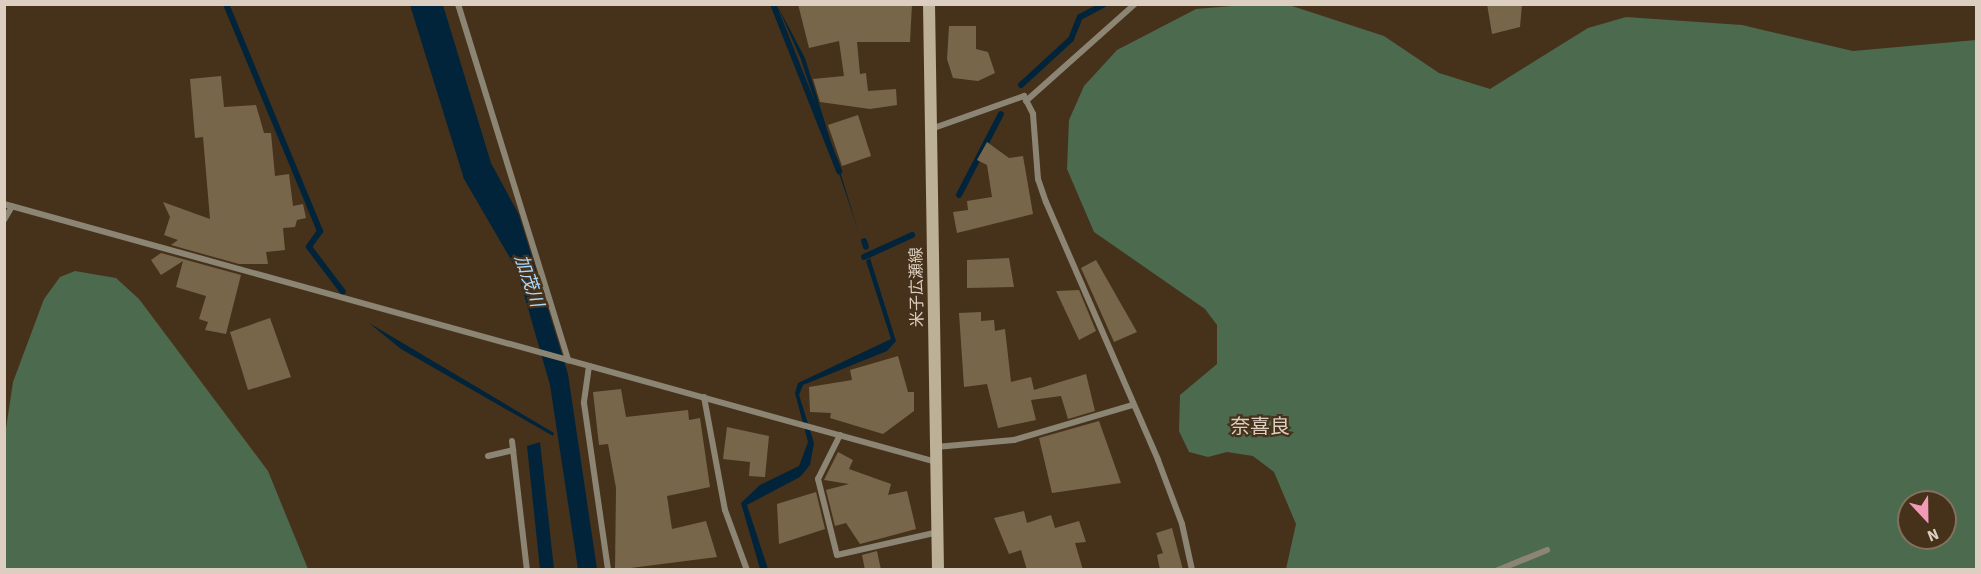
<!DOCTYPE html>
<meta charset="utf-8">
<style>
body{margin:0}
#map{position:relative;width:1981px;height:574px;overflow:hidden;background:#46321b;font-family:"Source Sans 3","Noto Sans JP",sans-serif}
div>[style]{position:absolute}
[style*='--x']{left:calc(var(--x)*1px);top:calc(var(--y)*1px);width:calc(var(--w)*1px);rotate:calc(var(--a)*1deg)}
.forest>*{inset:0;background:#4b6a4e}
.water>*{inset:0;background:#02243a}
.stream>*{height:6px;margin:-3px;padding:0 3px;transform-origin:3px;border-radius:3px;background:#02243a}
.building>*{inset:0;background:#78664a}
.minor>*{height:6px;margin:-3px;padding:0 3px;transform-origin:3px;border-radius:3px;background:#8c8574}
.secondary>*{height:12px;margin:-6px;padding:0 6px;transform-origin:6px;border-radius:6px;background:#bcb096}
span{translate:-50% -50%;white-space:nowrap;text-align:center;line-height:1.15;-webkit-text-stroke:4.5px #46321b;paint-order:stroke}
.street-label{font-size:16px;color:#dccfc2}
.water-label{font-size:18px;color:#abd9fd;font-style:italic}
.quarter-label{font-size:20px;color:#dccfc2}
.frame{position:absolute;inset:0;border:6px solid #dccfc2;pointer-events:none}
.north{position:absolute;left:1897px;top:490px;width:60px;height:60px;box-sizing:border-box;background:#46321b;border:2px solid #82715e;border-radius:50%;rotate:158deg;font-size:16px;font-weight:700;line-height:24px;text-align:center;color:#dccfc2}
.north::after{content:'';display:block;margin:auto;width:21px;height:27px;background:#f09ab5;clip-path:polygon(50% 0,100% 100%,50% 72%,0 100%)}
</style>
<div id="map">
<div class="forest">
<div style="clip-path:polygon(evenodd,1244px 5px,1289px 5px,1384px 36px,1439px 73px,1490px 89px,1588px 28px,1626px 17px,1742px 25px,1853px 51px,1976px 40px,1976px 569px,1286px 569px,1296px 524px,1274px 472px,1253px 456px,1227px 452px,1208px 457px,1189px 452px,1179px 431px,1180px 395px,1217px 364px,1217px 325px,1205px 309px,1094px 232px,1067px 169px,1069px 120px,1084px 86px,1117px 50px,1196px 9px,1244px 5px,1909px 502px,1945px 502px,1945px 538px,1909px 538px,1909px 502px)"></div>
<div style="clip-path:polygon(75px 271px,116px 278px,139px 299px,268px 471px,308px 569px,5px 569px,4px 442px,13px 382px,44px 299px,60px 277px)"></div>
</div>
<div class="water">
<div style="clip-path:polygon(410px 5px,443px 5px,491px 163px,519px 215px,568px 374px,597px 569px,578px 569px,550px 385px,517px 270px,464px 179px)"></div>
<div style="clip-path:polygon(777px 5px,805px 58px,858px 230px,800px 57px)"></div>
<div style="clip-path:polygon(870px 258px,896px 341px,887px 351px,803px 385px,799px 395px,814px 443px,810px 465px,800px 477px,747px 505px,768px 569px,760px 569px,741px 503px,760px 485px,799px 466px,808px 442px,795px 393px,798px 383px,891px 339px,866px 261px)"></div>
<div style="clip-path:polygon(369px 323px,554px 433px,553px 436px,401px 349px)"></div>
<div style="clip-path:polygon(540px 442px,554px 569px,540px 569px,527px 446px)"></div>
</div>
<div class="stream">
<div style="--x:226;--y:4;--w:246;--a:67.5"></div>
<div style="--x:320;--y:231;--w:19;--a:125"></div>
<div style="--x:309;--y:247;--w:56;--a:52.9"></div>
<div style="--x:773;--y:4;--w:180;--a:68.4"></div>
<div style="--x:1021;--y:85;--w:68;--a:-42.6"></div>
<div style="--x:1071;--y:39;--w:24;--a:-68"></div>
<div style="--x:1080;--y:17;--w:27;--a:-28"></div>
<div style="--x:959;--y:195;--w:91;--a:-62.6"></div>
<div style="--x:864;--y:241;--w:6;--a:72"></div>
<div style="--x:864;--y:257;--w:53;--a:-24.6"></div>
</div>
<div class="building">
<div style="clip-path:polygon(798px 4px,912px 4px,910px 42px,857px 42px,860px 74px,866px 73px,868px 91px,896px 89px,897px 105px,870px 109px,820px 102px,813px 79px,844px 76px,839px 41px,809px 48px)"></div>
<div style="clip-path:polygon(1487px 4px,1522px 4px,1520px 27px,1492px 34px)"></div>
<div style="clip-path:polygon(949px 26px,976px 26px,976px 49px,988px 52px,995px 73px,978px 81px,953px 78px,947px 59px)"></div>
<div style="clip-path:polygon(221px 76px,224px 107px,256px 105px,264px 133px,271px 133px,275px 176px,289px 174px,293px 206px,303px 204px,306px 218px,297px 220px,295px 227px,283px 228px,285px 250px,266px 252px,268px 264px,239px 264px,171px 245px,178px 240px,164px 235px,170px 217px,163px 202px,210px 219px,203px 137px,195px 138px,190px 79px)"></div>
<div style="clip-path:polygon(858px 115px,871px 156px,842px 166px,828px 125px)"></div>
<div style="clip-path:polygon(987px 142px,1009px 158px,1023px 156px,1033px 214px,957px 233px,953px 212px,968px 210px,967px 201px,992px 197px,987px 165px,977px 160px)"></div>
<div style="clip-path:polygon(161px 253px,241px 275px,226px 334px,205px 330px,208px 322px,199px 319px,206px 296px,176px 287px,183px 261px,161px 275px,151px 260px)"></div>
<div style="clip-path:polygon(1009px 258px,1014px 287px,967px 288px,967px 260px)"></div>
<div style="clip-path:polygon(1096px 260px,1137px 332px,1114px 342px,1081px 268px)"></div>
<div style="clip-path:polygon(1079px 290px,1096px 331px,1079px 340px,1056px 291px)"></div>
<div style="clip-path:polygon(981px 312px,981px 321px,994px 320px,995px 331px,1005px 329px,1011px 382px,1031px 377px,1034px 390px,1086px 374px,1095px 411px,1068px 419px,1061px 396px,1031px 400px,1036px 420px,998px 428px,987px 384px,964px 387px,959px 313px)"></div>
<div style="clip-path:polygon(270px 318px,291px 377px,248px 390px,230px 332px)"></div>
<div style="clip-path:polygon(898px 356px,908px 392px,914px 392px,914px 411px,883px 434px,830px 418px,831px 413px,810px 412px,809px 387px,852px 380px,850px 370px)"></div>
<div style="clip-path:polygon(621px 389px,626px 417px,688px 410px,689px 420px,700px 418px,710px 487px,667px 496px,672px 529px,706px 521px,717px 557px,615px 570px,616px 488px,608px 444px,599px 445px,593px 392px)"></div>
<div style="clip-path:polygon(1099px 421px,1121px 483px,1052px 493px,1039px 438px)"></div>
<div style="clip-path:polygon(727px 427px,769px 436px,765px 477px,749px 476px,750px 462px,723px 459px)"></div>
<div style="clip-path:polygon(838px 452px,853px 460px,849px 469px,891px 484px,888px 495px,907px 491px,916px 529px,860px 544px,846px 523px,835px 526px,826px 490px,849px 484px,824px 480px)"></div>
<div style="clip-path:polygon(816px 492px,825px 529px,779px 544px,777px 504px)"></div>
<div style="clip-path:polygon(1024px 511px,1027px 523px,1051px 515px,1055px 528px,1079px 521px,1086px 542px,1075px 543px,1083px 570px,1027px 570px,1021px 550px,1009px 554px,994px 518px)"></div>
<div style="clip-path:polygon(1172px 528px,1183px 570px,1160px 570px,1157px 555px,1163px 553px,1156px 533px)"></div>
<div style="clip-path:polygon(877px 551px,881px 570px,865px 570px,862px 555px)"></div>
</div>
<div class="minor">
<div style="--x:458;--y:4;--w:373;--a:72.8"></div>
<div style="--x:1026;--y:101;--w:146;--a:-41.7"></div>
<div style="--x:931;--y:129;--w:99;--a:-19.5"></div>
<div style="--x:1024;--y:96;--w:20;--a:63"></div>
<div style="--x:1033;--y:114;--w:65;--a:85.6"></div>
<div style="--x:1038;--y:179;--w:24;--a:71"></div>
<div style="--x:1046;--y:202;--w:281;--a:66.5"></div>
<div style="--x:1158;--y:460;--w:68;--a:69.4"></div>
<div style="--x:1182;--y:524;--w:47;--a:77.7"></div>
<div style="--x:4;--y:204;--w:967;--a:15.47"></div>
<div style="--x:4;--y:220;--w:16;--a:-60"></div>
<div style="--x:589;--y:366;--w:37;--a:98"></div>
<div style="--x:584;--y:403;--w:169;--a:81.8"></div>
<div style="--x:704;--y:397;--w:115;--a:79.5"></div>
<div style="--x:725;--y:510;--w:64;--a:69.9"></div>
<div style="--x:840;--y:435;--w:49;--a:116.6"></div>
<div style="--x:818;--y:479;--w:78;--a:76"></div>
<div style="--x:837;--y:555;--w:104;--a:-12.8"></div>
<div style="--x:512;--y:441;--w:130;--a:83.4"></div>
<div style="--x:936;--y:447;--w:78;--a:-5.1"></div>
<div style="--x:1014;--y:440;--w:124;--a:-16.4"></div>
<div style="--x:488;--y:456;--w:26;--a:-13"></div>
<div style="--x:1498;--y:570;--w:53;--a:-22.2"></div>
</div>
<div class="secondary">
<div style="--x:929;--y:4;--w:566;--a:89.09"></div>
</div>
<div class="street-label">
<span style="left:917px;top:287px;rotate:-91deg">米子広瀬線</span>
</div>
<div class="water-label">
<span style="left:528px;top:281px;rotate:71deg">加茂川</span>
</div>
<div class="quarter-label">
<span style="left:1260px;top:427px">奈喜良</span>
</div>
<div class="frame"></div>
<div class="north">N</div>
</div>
